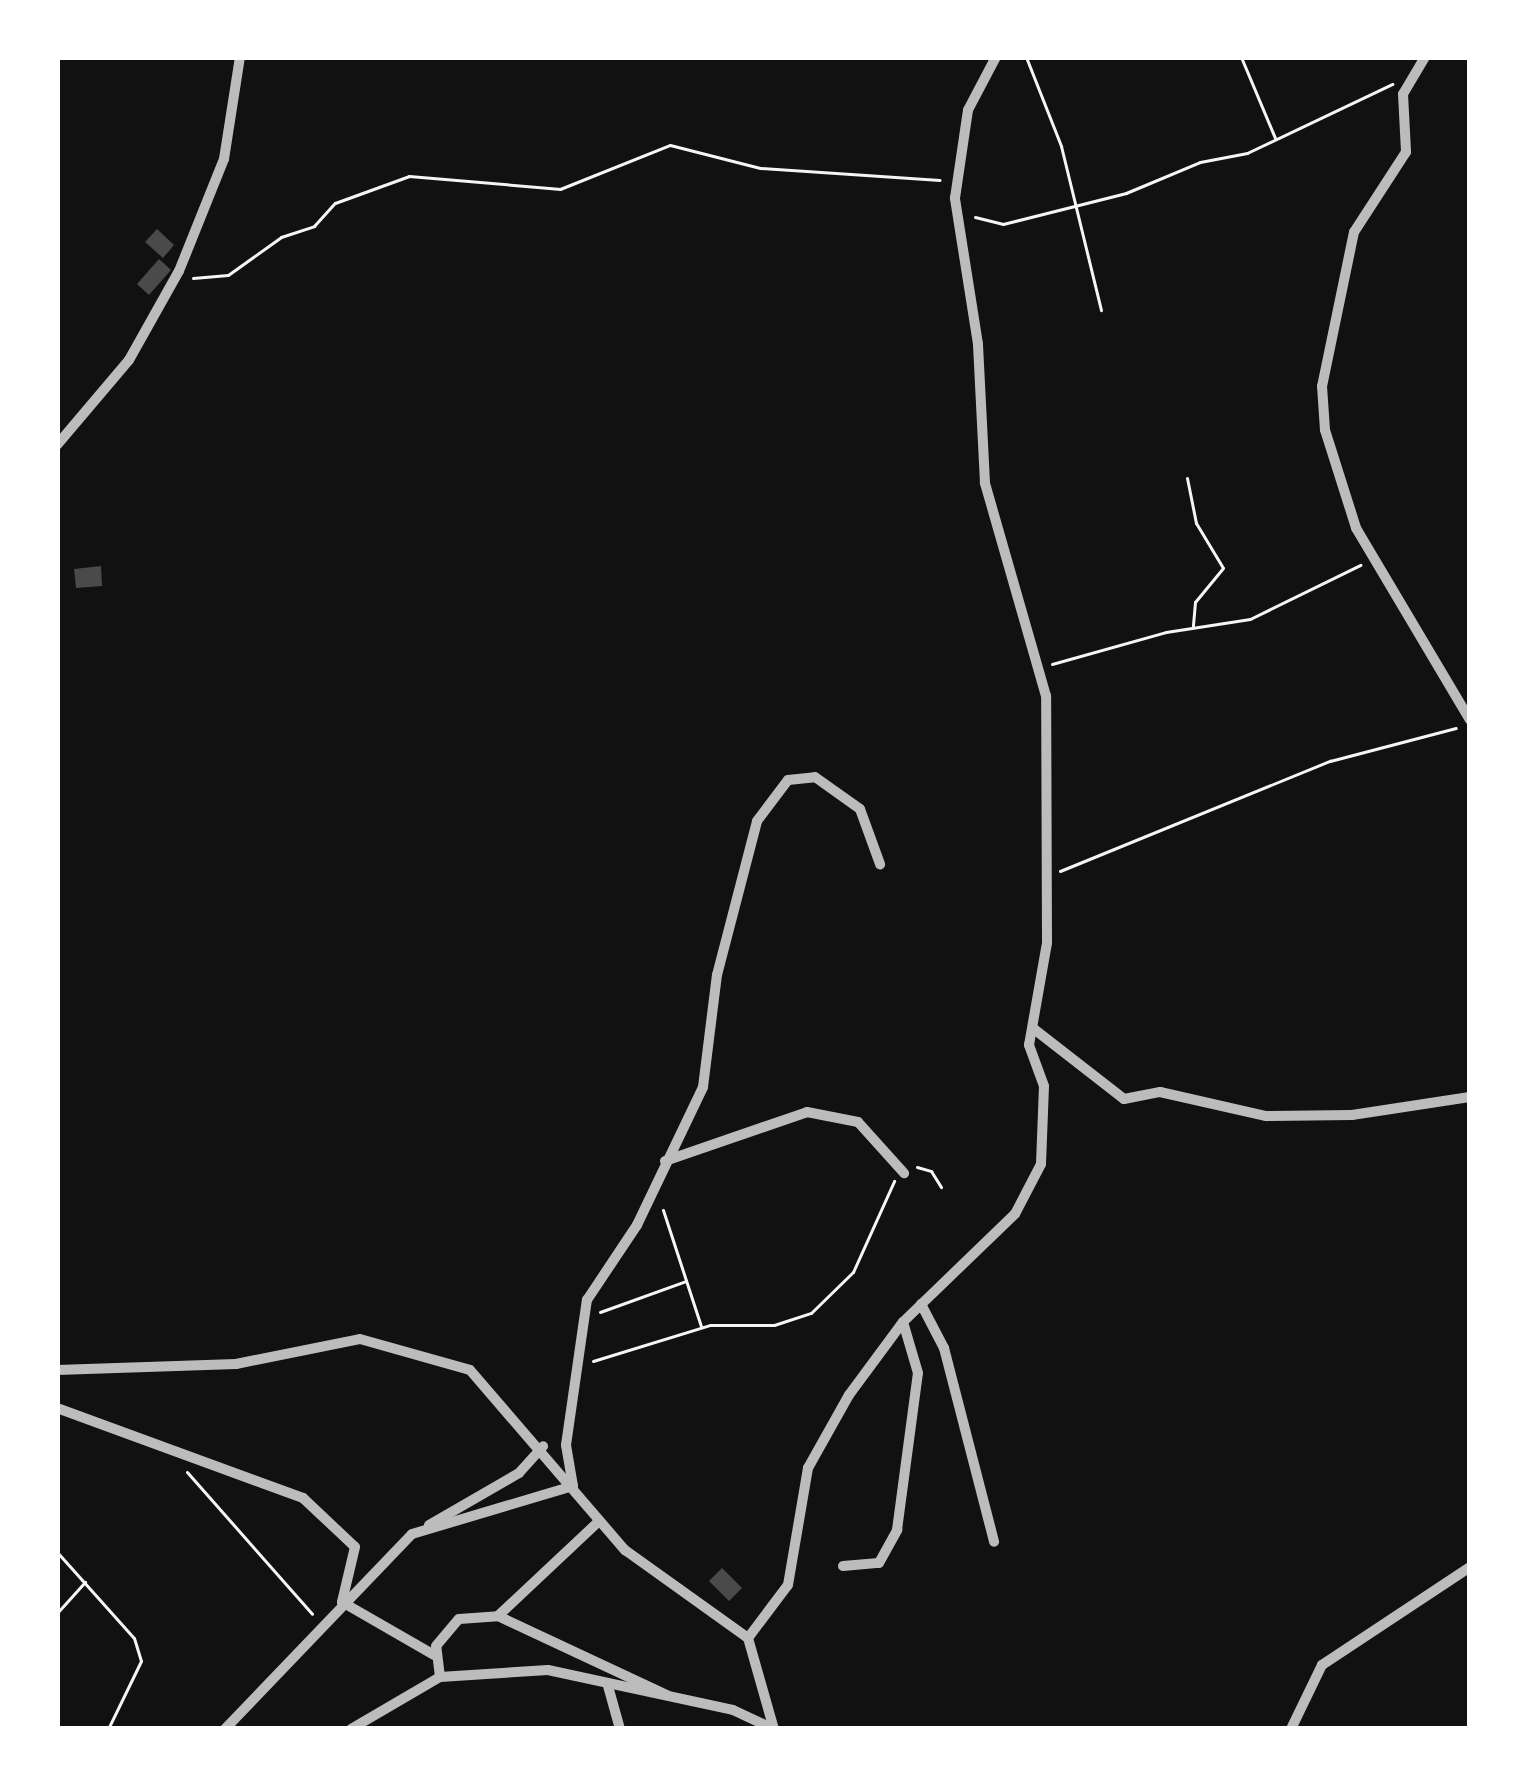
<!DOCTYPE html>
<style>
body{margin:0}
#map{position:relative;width:1527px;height:1786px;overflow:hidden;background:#111;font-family:Overpass,sans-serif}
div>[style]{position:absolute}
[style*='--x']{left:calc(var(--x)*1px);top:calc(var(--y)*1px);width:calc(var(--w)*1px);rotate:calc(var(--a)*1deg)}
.building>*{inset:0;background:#4a4a4a}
.path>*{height:3px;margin:-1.5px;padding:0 1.5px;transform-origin:1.5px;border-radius:1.5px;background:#f5f5f5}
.minor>*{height:10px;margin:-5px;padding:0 5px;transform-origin:5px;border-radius:5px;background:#bcbcbc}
span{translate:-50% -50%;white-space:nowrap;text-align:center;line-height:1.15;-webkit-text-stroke:10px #fff;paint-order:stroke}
.frame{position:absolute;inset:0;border:60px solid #fff;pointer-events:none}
</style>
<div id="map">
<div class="building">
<div style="clip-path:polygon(157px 229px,174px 245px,163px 258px,145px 242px)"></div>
<div style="clip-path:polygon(159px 259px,171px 270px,149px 295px,137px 284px)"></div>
<div style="clip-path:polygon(101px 566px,102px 586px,76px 588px,74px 569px)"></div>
<div style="clip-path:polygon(722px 1568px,742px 1588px,729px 1601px,709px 1581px)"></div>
</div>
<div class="path">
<div style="--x:1026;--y:57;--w:96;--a:68.5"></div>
<div style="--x:1061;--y:146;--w:169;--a:76.3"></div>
<div style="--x:1241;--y:57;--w:88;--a:67.2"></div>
<div style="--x:975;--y:217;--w:29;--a:14"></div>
<div style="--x:1003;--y:224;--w:127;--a:-14.1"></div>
<div style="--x:1126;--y:193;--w:80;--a:-22.7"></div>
<div style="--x:1200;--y:162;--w:48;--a:-10.8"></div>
<div style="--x:1247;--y:153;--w:161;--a:-25.4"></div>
<div style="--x:193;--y:278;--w:35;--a:-5"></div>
<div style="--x:228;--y:275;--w:65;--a:-35.6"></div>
<div style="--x:281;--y:237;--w:35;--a:-18"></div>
<div style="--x:314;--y:226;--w:31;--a:-48"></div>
<div style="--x:335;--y:203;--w:79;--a:-20"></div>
<div style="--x:409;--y:176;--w:152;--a:4.9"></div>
<div style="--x:560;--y:189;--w:118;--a:-21.8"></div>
<div style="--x:670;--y:145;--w:93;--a:14.3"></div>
<div style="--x:760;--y:168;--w:180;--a:3.8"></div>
<div style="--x:1187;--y:478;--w:46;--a:78.7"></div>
<div style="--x:1196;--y:523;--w:52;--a:59"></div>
<div style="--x:1223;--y:568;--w:44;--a:129.5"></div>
<div style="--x:1195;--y:602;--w:24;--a:95"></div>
<div style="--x:1052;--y:664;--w:118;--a:-15.7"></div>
<div style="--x:1166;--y:632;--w:85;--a:-8.8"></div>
<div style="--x:1250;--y:619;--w:123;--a:-26.1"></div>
<div style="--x:1060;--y:871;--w:292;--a:-22.2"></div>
<div style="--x:1330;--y:761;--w:130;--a:-14.7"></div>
<div style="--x:917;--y:1167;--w:15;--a:16"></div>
<div style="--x:931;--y:1171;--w:19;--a:58"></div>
<div style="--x:663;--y:1210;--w:122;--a:71.9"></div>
<div style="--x:600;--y:1312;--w:91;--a:-19.8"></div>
<div style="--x:593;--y:1361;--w:122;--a:-17.1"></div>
<div style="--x:710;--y:1325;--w:64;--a:0"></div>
<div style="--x:774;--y:1325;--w:39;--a:-18"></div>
<div style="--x:811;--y:1313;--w:59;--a:-44.3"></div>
<div style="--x:853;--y:1272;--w:100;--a:-65.7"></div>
<div style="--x:187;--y:1472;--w:189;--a:48.6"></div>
<div style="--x:57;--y:1552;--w:115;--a:48.2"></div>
<div style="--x:134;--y:1638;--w:24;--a:73"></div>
<div style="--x:141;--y:1661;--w:76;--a:115.9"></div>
<div style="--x:57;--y:1613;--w:42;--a:-47.9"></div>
</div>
<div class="minor">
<div style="--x:1425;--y:57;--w:43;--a:120.7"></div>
<div style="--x:1403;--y:94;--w:58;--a:87"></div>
<div style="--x:1406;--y:152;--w:95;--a:123"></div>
<div style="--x:1354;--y:232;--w:157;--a:101.7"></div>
<div style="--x:1322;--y:386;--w:44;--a:86.1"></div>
<div style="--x:1325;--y:430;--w:103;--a:72.4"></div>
<div style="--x:1356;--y:528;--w:223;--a:59.3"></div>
<div style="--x:57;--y:445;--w:111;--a:-49.7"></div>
<div style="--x:129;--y:360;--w:102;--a:-60.7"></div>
<div style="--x:179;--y:271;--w:121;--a:-68.1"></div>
<div style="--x:224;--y:159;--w:103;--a:-81.1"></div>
<div style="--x:1034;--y:1029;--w:114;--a:37.9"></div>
<div style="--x:1124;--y:1099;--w:37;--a:-11"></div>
<div style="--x:1160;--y:1092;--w:109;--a:12.8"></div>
<div style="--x:1266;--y:1116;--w:86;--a:-0.7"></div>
<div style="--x:1352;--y:1115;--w:119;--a:-8.7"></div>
<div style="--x:665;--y:1161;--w:150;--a:-19"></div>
<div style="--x:807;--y:1112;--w:52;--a:11.1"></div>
<div style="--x:858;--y:1122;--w:69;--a:48"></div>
<div style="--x:921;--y:1304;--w:50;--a:62.4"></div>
<div style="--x:944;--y:1348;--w:200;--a:75.5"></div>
<div style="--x:57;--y:1370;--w:179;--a:-1.9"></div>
<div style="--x:236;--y:1364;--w:126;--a:-11.4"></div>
<div style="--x:360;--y:1339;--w:114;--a:15.7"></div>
<div style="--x:470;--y:1370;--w:238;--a:49.3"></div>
<div style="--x:625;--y:1550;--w:151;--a:35.6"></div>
<div style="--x:748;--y:1638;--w:95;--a:74.1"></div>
<div style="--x:57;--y:1408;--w:262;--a:20.1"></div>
<div style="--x:303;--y:1498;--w:71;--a:43.3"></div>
<div style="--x:355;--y:1547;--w:57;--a:103.3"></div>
<div style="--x:342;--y:1602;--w:106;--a:29.9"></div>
<div style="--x:429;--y:1525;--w:104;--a:-30"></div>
<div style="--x:519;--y:1473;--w:36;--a:-48"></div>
<div style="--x:843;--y:1566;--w:36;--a:-5"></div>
<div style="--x:879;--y:1563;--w:38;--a:-61"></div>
<div style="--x:897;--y:1530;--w:158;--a:-82.4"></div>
<div style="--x:918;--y:1373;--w:53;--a:-106.4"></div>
<div style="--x:498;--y:1616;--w:187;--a:25.1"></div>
<div style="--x:748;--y:1638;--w:66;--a:-53"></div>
<div style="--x:788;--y:1585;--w:119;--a:-80.3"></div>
<div style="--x:808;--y:1468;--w:84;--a:-60.7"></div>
<div style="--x:849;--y:1395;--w:91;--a:-53.5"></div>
<div style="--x:903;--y:1322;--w:156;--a:-44"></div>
<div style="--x:1015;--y:1214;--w:56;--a:-62.5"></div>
<div style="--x:1041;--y:1164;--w:78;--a:-87.8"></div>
<div style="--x:1044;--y:1086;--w:44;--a:-110.1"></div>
<div style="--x:1029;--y:1045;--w:104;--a:-80"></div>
<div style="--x:1047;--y:943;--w:247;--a:-90.2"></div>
<div style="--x:1046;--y:696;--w:222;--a:-106"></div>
<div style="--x:985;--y:483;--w:139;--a:-92.9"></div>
<div style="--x:978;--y:344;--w:148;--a:-99"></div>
<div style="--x:955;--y:198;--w:89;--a:-81.6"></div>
<div style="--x:968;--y:110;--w:60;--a:-62.2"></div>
<div style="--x:440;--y:1677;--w:31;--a:-97"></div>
<div style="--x:436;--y:1646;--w:35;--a:-50"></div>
<div style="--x:459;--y:1619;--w:39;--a:-4"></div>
<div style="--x:498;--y:1616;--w:137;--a:-43.2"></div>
<div style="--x:608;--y:1686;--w:45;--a:74.4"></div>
<div style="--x:225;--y:1729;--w:270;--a:-46.2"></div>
<div style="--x:412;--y:1534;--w:168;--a:-16.6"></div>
<div style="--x:573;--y:1486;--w:42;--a:-99.7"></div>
<div style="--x:566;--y:1445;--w:147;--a:-81.8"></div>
<div style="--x:587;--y:1300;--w:90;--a:-56.3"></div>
<div style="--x:637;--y:1225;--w:153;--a:-64.4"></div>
<div style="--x:703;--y:1087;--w:113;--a:-82.9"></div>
<div style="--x:717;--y:975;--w:159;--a:-75.4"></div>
<div style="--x:757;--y:821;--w:51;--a:-52.9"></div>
<div style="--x:788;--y:780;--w:27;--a:-6"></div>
<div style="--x:815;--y:777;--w:55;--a:35.4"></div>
<div style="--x:860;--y:809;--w:59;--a:70"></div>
<div style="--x:351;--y:1729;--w:103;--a:-30.3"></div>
<div style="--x:440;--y:1677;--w:108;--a:-3.7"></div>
<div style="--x:548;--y:1670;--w:189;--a:12.2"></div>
<div style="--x:733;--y:1710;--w:45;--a:24.9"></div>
<div style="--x:1291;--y:1729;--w:71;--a:-64.2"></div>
<div style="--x:1322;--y:1665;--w:178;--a:-33.5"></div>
</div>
<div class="frame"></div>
</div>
